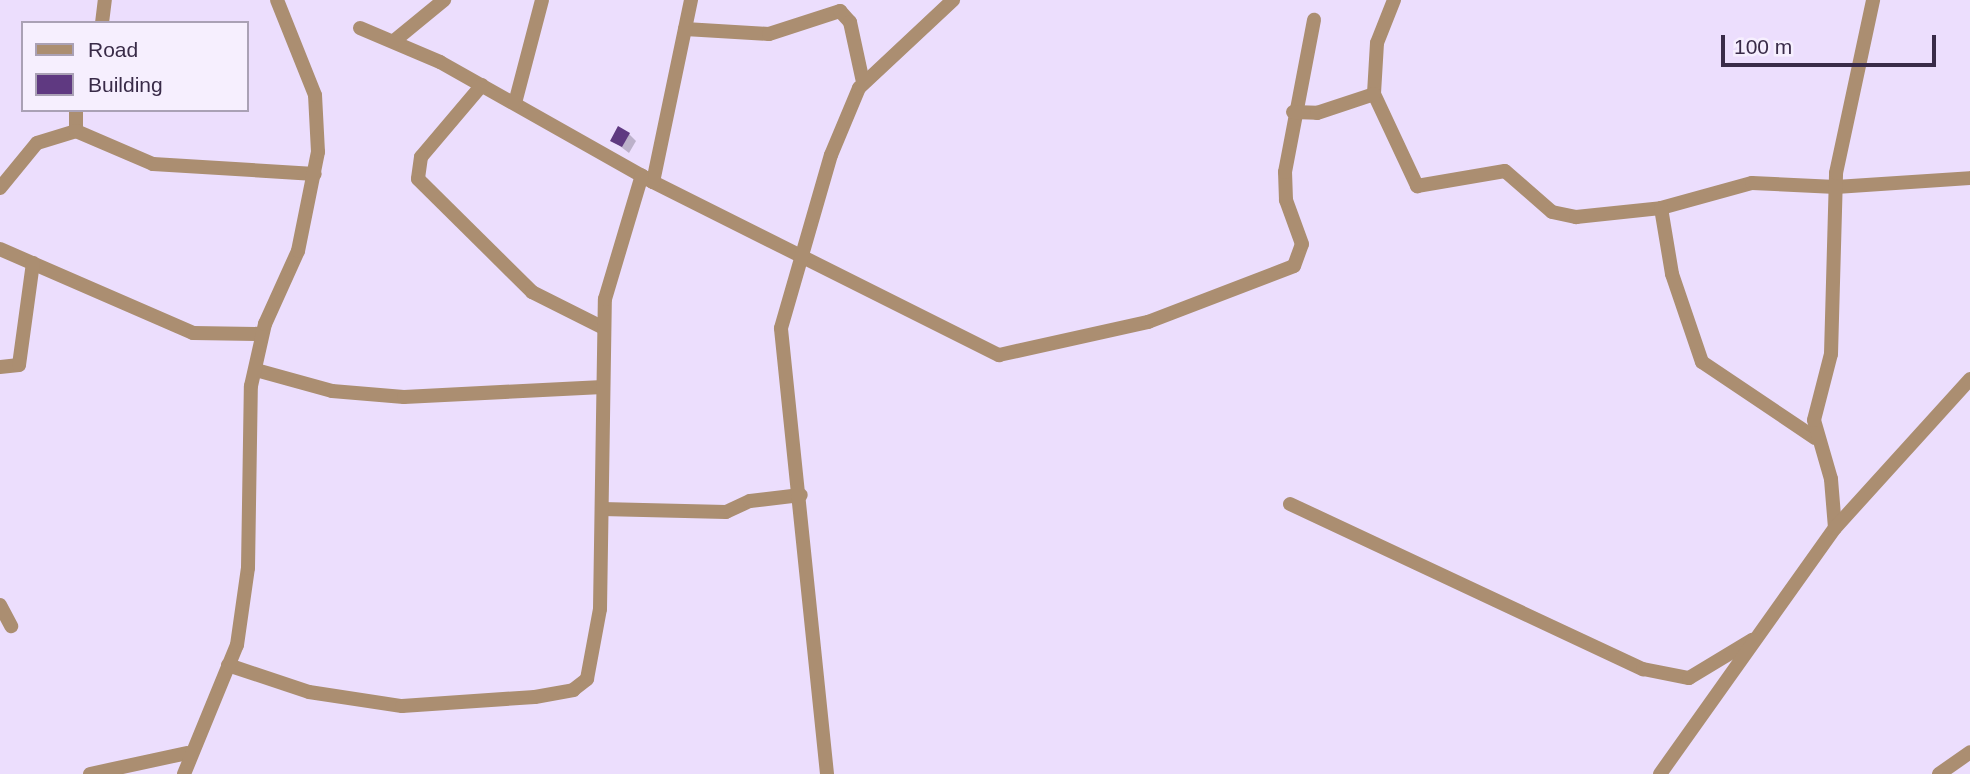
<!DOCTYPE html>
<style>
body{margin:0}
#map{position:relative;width:1970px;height:774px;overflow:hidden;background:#ecdefd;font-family:Helvetica,sans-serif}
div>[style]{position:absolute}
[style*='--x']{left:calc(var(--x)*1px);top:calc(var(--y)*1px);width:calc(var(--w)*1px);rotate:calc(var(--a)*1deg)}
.shadow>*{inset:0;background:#0003}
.building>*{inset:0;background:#5f3981}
.street>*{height:14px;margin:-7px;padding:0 7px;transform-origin:7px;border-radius:7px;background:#ab8e71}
span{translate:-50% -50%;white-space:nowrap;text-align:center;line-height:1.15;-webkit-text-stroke:7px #f6effe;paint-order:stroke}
.legend{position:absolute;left:21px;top:21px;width:228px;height:91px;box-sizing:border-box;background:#f6effe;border:2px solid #aaa1b5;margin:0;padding:9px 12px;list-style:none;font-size:21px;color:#392b48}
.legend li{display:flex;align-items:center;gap:14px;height:35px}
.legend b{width:35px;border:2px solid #aaa1b5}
.scale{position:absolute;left:1721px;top:35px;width:215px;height:32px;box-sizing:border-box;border:4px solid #392b48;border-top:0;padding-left:9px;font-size:21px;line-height:24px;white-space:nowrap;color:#392b48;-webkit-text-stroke:5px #f6effe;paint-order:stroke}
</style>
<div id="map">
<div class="shadow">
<div style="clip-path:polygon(629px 134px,636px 141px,629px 153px,612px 140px)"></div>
</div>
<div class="building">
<div style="clip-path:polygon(618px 126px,630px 133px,622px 147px,610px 141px)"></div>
</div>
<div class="street">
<div style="--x:1394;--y:0;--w:46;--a:111.6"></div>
<div style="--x:1377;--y:43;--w:51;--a:93.4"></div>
<div style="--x:1374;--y:94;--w:102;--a:64.9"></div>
<div style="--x:1417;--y:186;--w:89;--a:-9.7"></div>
<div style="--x:1505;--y:171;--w:62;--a:41.1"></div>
<div style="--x:1552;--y:212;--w:25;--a:12"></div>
<div style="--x:1576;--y:217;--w:85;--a:-6"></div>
<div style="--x:1661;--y:208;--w:94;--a:-15.4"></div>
<div style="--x:1752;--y:183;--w:84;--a:2.7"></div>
<div style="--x:1836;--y:187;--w:134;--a:-3.8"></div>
<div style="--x:102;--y:23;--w:23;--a:-83"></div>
<div style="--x:360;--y:28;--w:87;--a:23"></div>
<div style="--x:440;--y:62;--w:244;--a:29.4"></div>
<div style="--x:653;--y:182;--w:387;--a:26.6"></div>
<div style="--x:999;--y:355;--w:153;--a:-12.5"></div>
<div style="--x:1148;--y:322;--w:156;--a:-21"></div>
<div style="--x:1294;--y:266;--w:23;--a:-70"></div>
<div style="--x:1302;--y:244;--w:47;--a:-110"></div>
<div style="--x:1286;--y:200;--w:28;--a:-92"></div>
<div style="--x:1285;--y:172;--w:155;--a:-79.2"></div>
<div style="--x:685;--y:29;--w:84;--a:3.4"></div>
<div style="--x:769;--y:34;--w:75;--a:-17.9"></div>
<div style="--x:840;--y:11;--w:15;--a:48"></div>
<div style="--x:850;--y:22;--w:61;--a:77.8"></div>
<div style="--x:394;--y:41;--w:65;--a:-39.4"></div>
<div style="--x:482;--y:85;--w:94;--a:130.3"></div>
<div style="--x:421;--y:157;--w:22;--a:98"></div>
<div style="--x:418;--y:179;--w:161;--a:44.7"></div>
<div style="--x:532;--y:292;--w:78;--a:26.6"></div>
<div style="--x:515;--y:103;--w:106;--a:-75.3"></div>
<div style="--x:1293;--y:112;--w:24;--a:2"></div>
<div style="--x:1317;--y:113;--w:60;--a:-18.4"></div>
<div style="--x:76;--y:131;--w:21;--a:-90"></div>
<div style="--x:653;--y:182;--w:186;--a:-78.2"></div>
<div style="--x:0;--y:188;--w:58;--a:-50.6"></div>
<div style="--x:37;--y:143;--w:41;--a:-17.1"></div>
<div style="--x:76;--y:131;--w:84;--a:23.2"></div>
<div style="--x:153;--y:164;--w:162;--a:3.5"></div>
<div style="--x:1661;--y:208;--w:67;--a:80.5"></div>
<div style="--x:1672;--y:274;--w:93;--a:71.2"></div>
<div style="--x:1702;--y:362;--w:136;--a:33.9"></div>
<div style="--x:0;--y:249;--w:210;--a:23.5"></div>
<div style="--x:193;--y:333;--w:69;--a:0.8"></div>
<div style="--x:0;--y:367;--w:19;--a:-6"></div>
<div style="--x:19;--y:365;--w:103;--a:-82.2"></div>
<div style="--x:256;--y:370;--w:79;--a:15.4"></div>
<div style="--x:332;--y:391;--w:72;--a:4.8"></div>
<div style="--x:404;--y:397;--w:199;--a:-2.9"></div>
<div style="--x:1290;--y:504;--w:390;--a:25.1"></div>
<div style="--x:1643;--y:669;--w:47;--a:11.1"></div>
<div style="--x:1689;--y:678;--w:74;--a:-31.1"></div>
<div style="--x:602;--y:509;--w:124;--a:1.4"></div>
<div style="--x:726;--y:512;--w:26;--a:-25"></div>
<div style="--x:750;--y:501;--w:51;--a:-6.7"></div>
<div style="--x:1835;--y:528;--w:49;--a:-94.7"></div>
<div style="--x:1831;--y:479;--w:61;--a:-106.1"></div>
<div style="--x:1814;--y:420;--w:68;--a:-75.6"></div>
<div style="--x:1831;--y:354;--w:181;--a:-88.4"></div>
<div style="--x:1836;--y:173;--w:177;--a:-77.9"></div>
<div style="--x:0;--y:605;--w:24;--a:62"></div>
<div style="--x:228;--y:665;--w:85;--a:18.4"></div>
<div style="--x:309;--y:692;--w:94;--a:8.6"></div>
<div style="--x:402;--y:706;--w:133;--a:-3.9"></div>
<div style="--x:535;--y:697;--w:39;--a:-10"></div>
<div style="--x:573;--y:690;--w:18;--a:-38"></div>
<div style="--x:587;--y:679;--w:71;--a:-79.5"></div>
<div style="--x:600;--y:609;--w:310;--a:-89.1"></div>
<div style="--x:605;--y:299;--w:129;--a:-73.4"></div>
<div style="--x:90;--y:774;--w:99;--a:-12.2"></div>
<div style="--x:184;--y:774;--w:139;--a:-67.7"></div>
<div style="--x:237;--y:645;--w:78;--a:-81.9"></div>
<div style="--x:248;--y:568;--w:182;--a:-89.1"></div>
<div style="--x:251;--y:386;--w:64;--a:-77.3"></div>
<div style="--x:265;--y:324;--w:80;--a:-65.7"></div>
<div style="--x:298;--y:251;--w:101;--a:-78.6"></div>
<div style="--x:318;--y:152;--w:57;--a:-93"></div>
<div style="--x:315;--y:95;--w:102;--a:-111.8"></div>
<div style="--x:827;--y:774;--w:448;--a:-95.9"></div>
<div style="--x:781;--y:328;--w:180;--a:-73.9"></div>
<div style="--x:831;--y:155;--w:73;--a:-67.3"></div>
<div style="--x:859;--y:88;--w:129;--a:-43.1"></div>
<div style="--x:1660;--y:774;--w:302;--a:-54.6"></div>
<div style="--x:1835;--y:528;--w:201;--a:-47.8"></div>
<div style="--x:1939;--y:774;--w:38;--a:-35"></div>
</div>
<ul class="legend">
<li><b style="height:9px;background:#ab8e71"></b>Road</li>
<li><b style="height:19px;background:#5f3981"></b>Building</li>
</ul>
<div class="scale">100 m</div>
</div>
